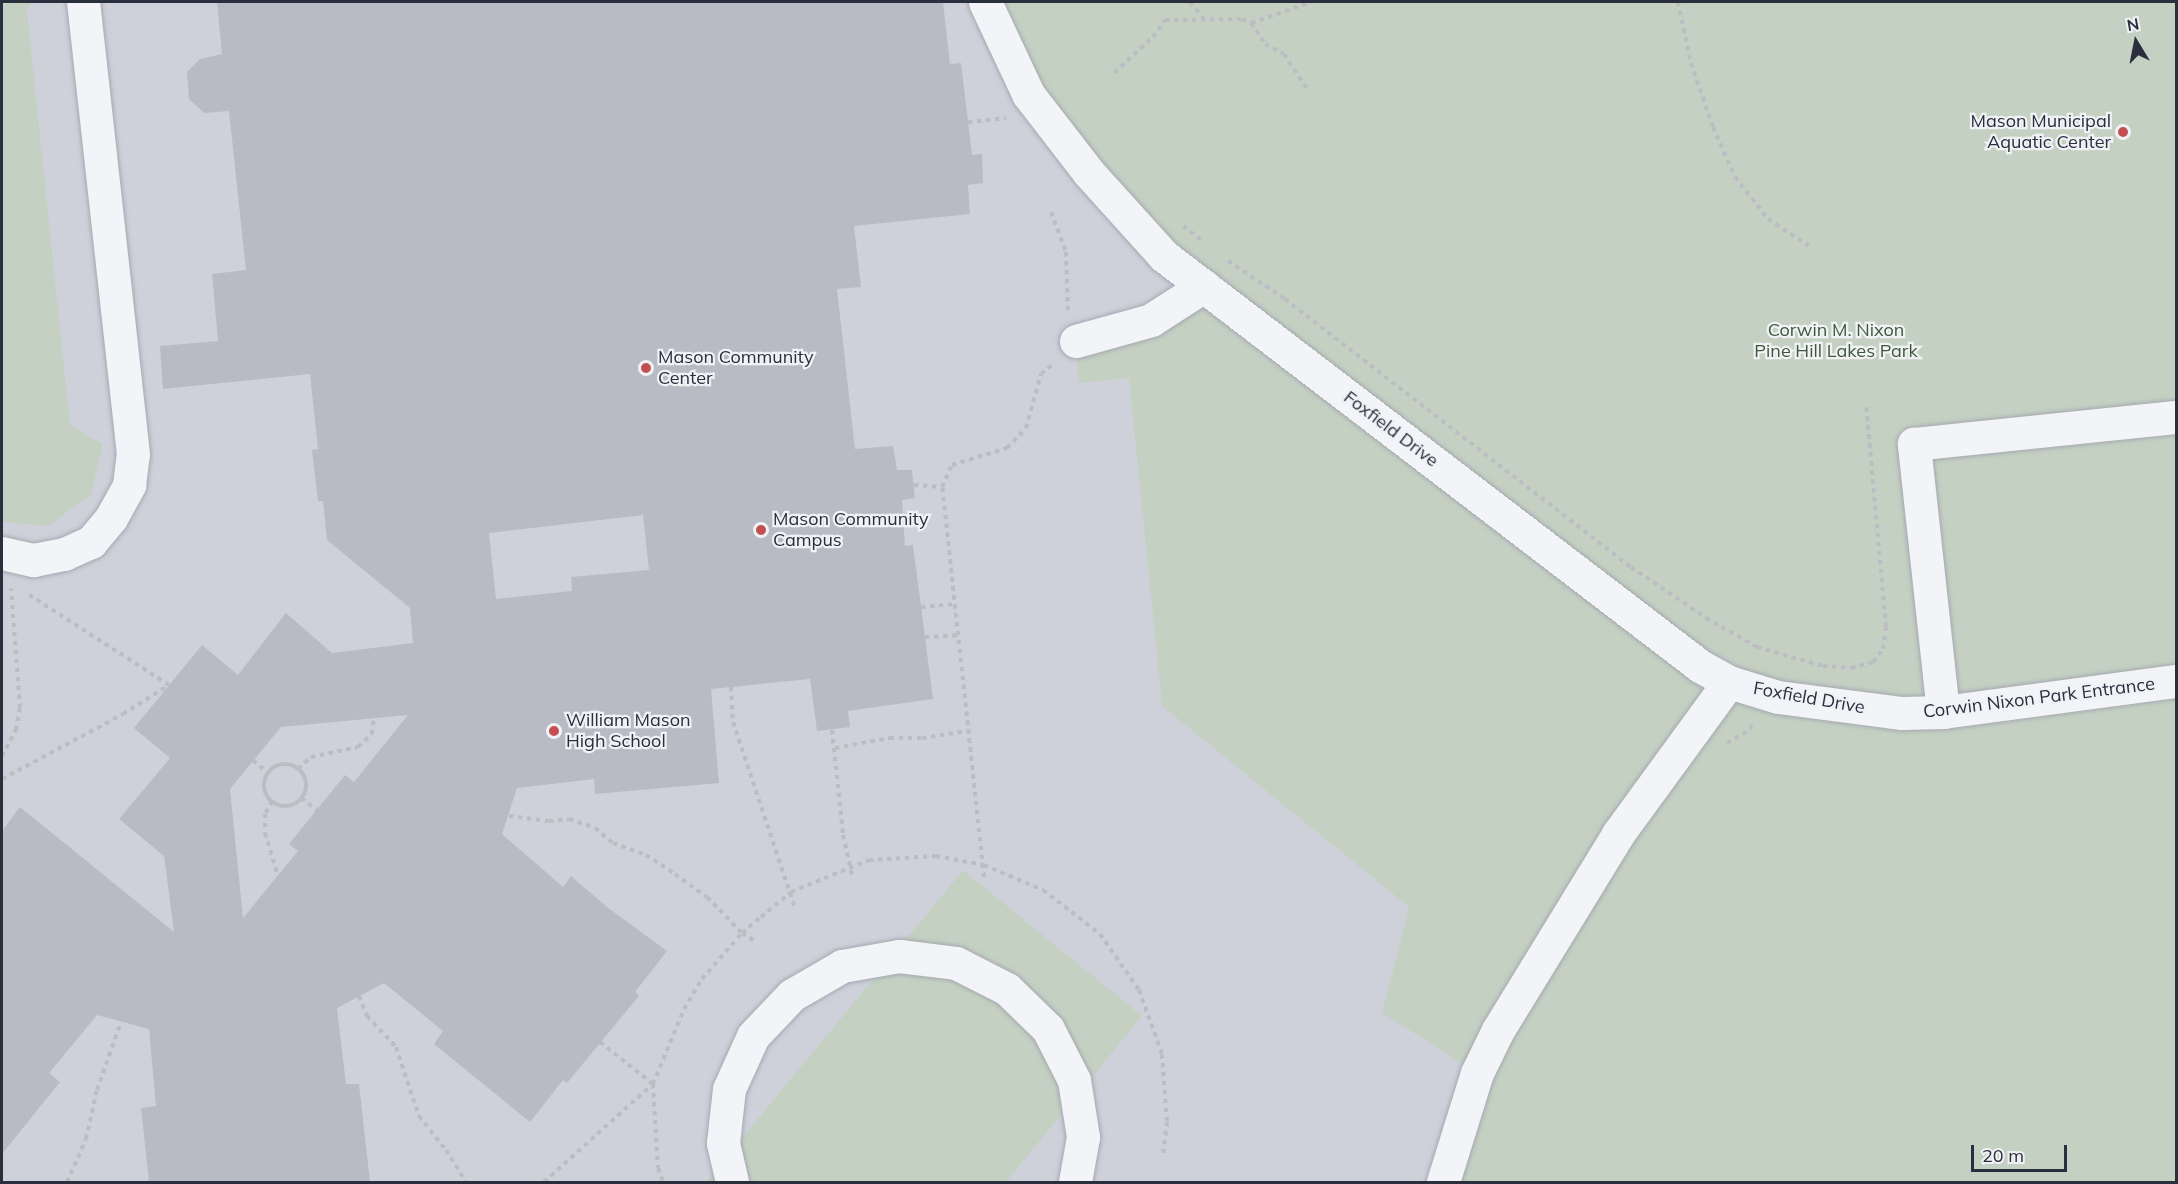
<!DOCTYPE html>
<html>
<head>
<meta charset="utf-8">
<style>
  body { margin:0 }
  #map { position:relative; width:2178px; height:1184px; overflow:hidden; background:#e0e2e8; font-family:Mulish,sans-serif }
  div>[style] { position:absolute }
  .built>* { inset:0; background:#cfd1da }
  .green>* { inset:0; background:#c4d1c2 }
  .building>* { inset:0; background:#b8bbc4 }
  .path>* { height:4px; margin-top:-2px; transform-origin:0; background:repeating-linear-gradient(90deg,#bbbdc3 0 4.5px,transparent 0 9px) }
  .path>.ring { margin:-2px; padding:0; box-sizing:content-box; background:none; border:4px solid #bbbdc3; border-radius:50% }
  .roads { filter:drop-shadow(0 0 2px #a6a9b2) drop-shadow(0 0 2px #a6a9b2) }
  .minor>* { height:33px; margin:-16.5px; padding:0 16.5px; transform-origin:16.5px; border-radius:16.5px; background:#f3f4f7 }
  .dots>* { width:16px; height:16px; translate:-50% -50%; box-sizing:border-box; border:3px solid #f0f2f6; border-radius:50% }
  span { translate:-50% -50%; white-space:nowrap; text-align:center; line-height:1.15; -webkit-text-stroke:4.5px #f0f2f6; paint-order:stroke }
  .poi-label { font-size:18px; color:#2a2f3e }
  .right { translate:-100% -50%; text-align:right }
  .left { translate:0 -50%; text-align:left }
  .park-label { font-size:18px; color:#3b5939 }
  .street-label { font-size:18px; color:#2a2f3e }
  .frame { position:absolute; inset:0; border:3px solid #2a2f3e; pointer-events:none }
  .north { position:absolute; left:2106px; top:12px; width:60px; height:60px; -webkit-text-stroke:4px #f0f2f6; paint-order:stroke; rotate:350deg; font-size:16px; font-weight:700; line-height:24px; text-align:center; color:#2a2f3e }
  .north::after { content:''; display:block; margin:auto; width:21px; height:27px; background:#2a2f3e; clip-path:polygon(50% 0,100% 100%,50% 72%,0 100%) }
  .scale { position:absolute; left:1971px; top:1145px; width:96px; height:27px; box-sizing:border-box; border:3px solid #2a2f3e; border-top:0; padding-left:8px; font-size:18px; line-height:21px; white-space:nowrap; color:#2a2f3e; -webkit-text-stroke:4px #f0f2f6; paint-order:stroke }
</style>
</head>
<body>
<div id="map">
  <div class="built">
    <div style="clip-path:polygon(2px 2px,985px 2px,1700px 666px,1443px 1182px,2px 1182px)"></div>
  </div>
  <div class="green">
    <div style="clip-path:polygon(2px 2px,32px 2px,27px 10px,70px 425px,103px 444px,91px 495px,48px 526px,2px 522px)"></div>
    <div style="clip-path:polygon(985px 2px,2176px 2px,2176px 1182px,1443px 1182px,1477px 1073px,1382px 1013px,1409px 907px,1162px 706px,1129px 378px,1079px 383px,1076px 341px,1204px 287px,1089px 173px)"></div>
    <div style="clip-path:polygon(963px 870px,1142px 1016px,1006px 1182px,706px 1182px)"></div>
  </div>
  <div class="building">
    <div style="clip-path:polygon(evenodd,217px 2px,943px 2px,950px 64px,961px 63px,972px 155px,982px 154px,983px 183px,968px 185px,970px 214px,854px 226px,861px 287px,837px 289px,855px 449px,893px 446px,897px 470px,912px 470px,915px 498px,902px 500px,905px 546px,913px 545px,933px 699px,848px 711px,850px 727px,817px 731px,810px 679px,711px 689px,719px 783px,595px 794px,594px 779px,517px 788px,502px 834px,563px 887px,571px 876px,607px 907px,667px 951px,635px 992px,639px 996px,567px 1083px,563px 1080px,530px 1122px,434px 1044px,443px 1031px,384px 983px,337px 1008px,346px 1084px,359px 1084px,370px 1182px,149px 1182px,141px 1108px,156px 1106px,149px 1029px,97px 1015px,49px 1073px,60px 1082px,2px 1154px,2px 831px,20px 807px,174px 932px,164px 856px,119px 819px,170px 758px,134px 728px,202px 645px,238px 675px,286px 613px,332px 653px,413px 643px,410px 608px,327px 540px,323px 501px,318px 501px,312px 450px,318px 449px,310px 374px,163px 389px,160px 346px,218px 341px,212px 274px,246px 270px,229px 111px,204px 113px,189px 99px,187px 72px,200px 59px,222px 54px,217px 2px,643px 515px,649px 570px,571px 577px,572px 591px,496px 599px,489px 533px,643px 515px,217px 2px,408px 715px,354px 782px,345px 775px,289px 844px,298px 851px,243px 918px,230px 789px,281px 727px,408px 715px)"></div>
  </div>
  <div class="path">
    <div style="left:1190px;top:2px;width:22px;rotate:51deg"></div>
    <div style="left:1678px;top:2px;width:62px;rotate:78deg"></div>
    <div style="left:1691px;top:63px;width:68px;rotate:71deg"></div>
    <div style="left:1713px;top:127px;width:55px;rotate:66.3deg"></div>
    <div style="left:1735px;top:177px;width:53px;rotate:51.8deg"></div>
    <div style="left:1768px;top:219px;width:49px;rotate:33.4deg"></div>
    <div style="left:1251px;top:23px;width:64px;rotate:-19.3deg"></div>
    <div style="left:1114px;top:73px;width:53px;rotate:-42.7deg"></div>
    <div style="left:1153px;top:37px;width:21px;rotate:-55deg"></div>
    <div style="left:1165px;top:20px;width:77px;rotate:-0.7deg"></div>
    <div style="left:1242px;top:19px;width:10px;rotate:24deg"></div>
    <div style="left:1251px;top:23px;width:25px;rotate:56deg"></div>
    <div style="left:1265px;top:44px;width:21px;rotate:28deg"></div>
    <div style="left:1284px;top:54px;width:43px;rotate:56.3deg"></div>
    <div style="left:968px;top:122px;width:38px;rotate:-6deg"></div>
    <div style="left:1051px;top:212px;width:43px;rotate:69.4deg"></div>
    <div style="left:1066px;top:252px;width:59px;rotate:88.1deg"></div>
    <div style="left:1183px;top:226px;width:25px;rotate:37deg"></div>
    <div style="left:1228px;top:261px;width:69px;rotate:33.7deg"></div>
    <div style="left:1285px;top:299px;width:438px;rotate:37.8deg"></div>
    <div style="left:1631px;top:567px;width:91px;rotate:34.2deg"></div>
    <div style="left:1706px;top:618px;width:59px;rotate:29.6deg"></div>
    <div style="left:1757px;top:647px;width:69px;rotate:16.1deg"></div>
    <div style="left:1823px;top:666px;width:28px;rotate:4deg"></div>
    <div style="left:1851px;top:668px;width:23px;rotate:-15deg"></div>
    <div style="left:1873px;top:662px;width:16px;rotate:-52deg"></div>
    <div style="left:1883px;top:649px;width:22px;rotate:-82deg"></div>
    <div style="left:1886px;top:627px;width:225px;rotate:-95.1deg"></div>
    <div style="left:914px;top:485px;width:28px;rotate:4deg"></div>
    <div style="left:921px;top:607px;width:33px;rotate:-5deg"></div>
    <div style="left:925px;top:637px;width:33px;rotate:-3deg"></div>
    <div style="left:731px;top:687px;width:35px;rotate:87deg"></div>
    <div style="left:733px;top:722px;width:196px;rotate:71.6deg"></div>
    <div style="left:832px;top:730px;width:106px;rotate:84deg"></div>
    <div style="left:843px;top:835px;width:45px;rotate:77.2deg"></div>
    <div style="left:1727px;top:743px;width:28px;rotate:-30deg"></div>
    <div style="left:1751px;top:729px;width:6px;rotate:-99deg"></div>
    <div style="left:835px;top:748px;width:56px;rotate:-10.3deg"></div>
    <div style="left:890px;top:738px;width:32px"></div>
    <div style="left:922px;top:738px;width:47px;rotate:-8.7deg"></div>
    <div style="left:2px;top:756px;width:30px;rotate:-62deg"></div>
    <div style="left:16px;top:730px;width:22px;rotate:-80deg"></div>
    <div style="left:20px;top:708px;width:120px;rotate:-94.3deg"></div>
    <div style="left:253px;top:760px;width:20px;rotate:41deg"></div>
    <div class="ring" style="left:264px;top:764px;width:38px;height:38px"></div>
    <div style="left:298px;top:769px;width:18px;rotate:-43deg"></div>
    <div style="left:311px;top:757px;width:48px;rotate:-12deg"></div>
    <div style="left:358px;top:747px;width:19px;rotate:-43deg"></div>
    <div style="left:372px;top:734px;width:16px;rotate:-83deg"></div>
    <div style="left:2px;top:779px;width:137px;rotate:-28.2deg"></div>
    <div style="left:123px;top:714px;width:54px;rotate:-32.2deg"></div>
    <div style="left:169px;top:685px;width:170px;rotate:-147.2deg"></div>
    <div style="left:301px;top:798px;width:20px;rotate:37deg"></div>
    <div style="left:272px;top:801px;width:15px;rotate:118deg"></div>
    <div style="left:265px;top:814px;width:19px;rotate:90deg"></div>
    <div style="left:265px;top:833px;width:45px;rotate:73.2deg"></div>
    <div style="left:509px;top:816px;width:40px;rotate:7.1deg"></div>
    <div style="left:549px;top:821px;width:20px;rotate:-6deg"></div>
    <div style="left:569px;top:819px;width:28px;rotate:19deg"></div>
    <div style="left:595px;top:828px;width:23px;rotate:40deg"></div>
    <div style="left:613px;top:843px;width:35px;rotate:20deg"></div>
    <div style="left:646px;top:855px;width:35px;rotate:33deg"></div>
    <div style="left:675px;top:874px;width:39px;rotate:36deg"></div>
    <div style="left:707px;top:897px;width:50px;rotate:45.8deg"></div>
    <div style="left:742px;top:933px;width:15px;rotate:32deg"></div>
    <div style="left:984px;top:877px;width:392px;rotate:-96.1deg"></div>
    <div style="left:942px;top:487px;width:24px;rotate:-66deg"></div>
    <div style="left:952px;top:465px;width:58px;rotate:-17.2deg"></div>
    <div style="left:1007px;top:448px;width:28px;rotate:-46deg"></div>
    <div style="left:1026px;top:428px;width:56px;rotate:-74.5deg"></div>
    <div style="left:1041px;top:374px;width:17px;rotate:-40deg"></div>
    <div style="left:359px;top:996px;width:22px;rotate:68deg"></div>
    <div style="left:367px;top:1016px;width:42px;rotate:46.9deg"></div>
    <div style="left:396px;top:1047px;width:73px;rotate:71.6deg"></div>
    <div style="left:419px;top:1116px;width:43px;rotate:51.5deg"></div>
    <div style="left:446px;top:1150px;width:38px;rotate:58deg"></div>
    <div style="left:600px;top:1042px;width:68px;rotate:38.4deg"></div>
    <div style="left:653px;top:1084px;width:84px;rotate:86.6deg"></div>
    <div style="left:658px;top:1168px;width:15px;rotate:70deg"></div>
    <div style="left:67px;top:1182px;width:47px;rotate:-66.2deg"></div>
    <div style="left:86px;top:1139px;width:50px;rotate:-77.3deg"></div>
    <div style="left:97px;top:1090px;width:72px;rotate:-70.6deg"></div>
    <div style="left:544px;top:1182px;width:147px;rotate:-42deg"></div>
    <div style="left:653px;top:1084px;width:81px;rotate:-67.5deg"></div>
    <div style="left:684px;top:1009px;width:35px;rotate:-59deg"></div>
    <div style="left:702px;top:979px;width:61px;rotate:-49deg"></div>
    <div style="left:742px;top:933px;width:25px;rotate:-40deg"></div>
    <div style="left:761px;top:917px;width:39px;rotate:-40deg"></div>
    <div style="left:791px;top:892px;width:84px;rotate:-22.3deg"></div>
    <div style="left:869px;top:860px;width:67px;rotate:-3.4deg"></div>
    <div style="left:936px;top:856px;width:49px;rotate:10.6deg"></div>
    <div style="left:984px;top:865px;width:64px;rotate:23deg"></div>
    <div style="left:1043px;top:890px;width:72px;rotate:37.7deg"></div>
    <div style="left:1100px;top:934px;width:68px;rotate:55.1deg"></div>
    <div style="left:1139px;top:990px;width:68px;rotate:70.2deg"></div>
    <div style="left:1162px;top:1054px;width:68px;rotate:85.8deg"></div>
    <div style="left:1167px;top:1122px;width:35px;rotate:97deg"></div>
  </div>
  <div class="roads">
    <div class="minor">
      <div style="left:985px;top:2px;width:102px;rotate:64.9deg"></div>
      <div style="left:1028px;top:94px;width:100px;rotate:52.3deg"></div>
      <div style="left:1089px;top:173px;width:112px;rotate:47.9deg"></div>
      <div style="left:1164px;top:256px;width:675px;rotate:37.41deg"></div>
      <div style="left:1700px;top:666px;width:33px;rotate:29deg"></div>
      <div style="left:1729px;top:682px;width:51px;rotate:17deg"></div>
      <div style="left:1778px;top:697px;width:125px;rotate:7.4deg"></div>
      <div style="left:1902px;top:713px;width:41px;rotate:-1.4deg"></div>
      <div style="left:1943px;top:712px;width:235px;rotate:-7.6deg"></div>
      <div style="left:1076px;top:341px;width:78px;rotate:-15.6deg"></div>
      <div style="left:1151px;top:320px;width:63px;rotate:-32.7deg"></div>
      <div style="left:2px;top:553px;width:32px;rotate:13deg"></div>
      <div style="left:33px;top:560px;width:32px;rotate:-11deg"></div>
      <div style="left:64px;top:554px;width:30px;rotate:-24deg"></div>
      <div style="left:91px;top:542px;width:31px;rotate:-50deg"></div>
      <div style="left:111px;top:518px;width:38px;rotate:-61deg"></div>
      <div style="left:129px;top:485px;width:31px;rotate:-83deg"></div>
      <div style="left:133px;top:454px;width:455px;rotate:-96.3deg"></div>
      <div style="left:1943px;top:712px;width:270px;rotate:-96.2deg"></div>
      <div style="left:1914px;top:444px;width:263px;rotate:-5.9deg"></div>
      <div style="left:732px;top:1182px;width:40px;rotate:-103deg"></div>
      <div style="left:723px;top:1143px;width:54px;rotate:-83.7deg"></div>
      <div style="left:729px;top:1089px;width:58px;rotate:-65.6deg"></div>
      <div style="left:753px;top:1036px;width:57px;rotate:-46.4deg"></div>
      <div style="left:792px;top:995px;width:58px;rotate:-30.1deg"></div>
      <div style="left:842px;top:966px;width:58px;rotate:-10deg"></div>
      <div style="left:899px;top:956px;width:57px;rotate:7deg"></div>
      <div style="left:956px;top:963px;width:57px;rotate:27deg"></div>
      <div style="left:1007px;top:989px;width:57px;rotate:44.3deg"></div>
      <div style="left:1048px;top:1029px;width:57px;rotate:63deg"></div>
      <div style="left:1074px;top:1080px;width:58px;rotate:81deg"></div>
      <div style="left:1083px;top:1137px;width:46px;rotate:100.1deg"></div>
      <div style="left:1443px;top:1182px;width:114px;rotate:-72.7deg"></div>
      <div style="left:1477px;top:1073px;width:48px;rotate:-64deg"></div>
      <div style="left:1498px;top:1030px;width:230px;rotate:-58.5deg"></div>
      <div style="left:1618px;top:834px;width:188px;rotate:-53.9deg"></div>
    </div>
  </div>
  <div class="dots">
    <div style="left:2123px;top:132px;background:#c34f53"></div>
    <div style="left:646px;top:368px;background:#c34f53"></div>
    <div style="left:761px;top:530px;background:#c34f53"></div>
    <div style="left:554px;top:731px;background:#c34f53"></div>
  </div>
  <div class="poi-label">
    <span class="right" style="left:2111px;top:132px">Mason Municipal<br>Aquatic Center</span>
    <span class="left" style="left:658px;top:368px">Mason Community<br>Center</span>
    <span class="left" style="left:773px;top:530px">Mason Community<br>Campus</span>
    <span class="left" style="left:566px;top:731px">William Mason<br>High School</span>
  </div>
  <div class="park-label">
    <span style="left:1836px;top:341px">Corwin M. Nixon<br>Pine Hill Lakes Park</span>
  </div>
  <div class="street-label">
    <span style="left:1391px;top:429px;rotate:37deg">Foxfield Drive</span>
    <span style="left:1809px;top:698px;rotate:10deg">Foxfield Drive</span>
    <span style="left:2039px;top:698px;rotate:-7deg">Corwin Nixon Park Entrance</span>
  </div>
  <div class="frame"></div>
  <div class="north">N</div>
  <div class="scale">20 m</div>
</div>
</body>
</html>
